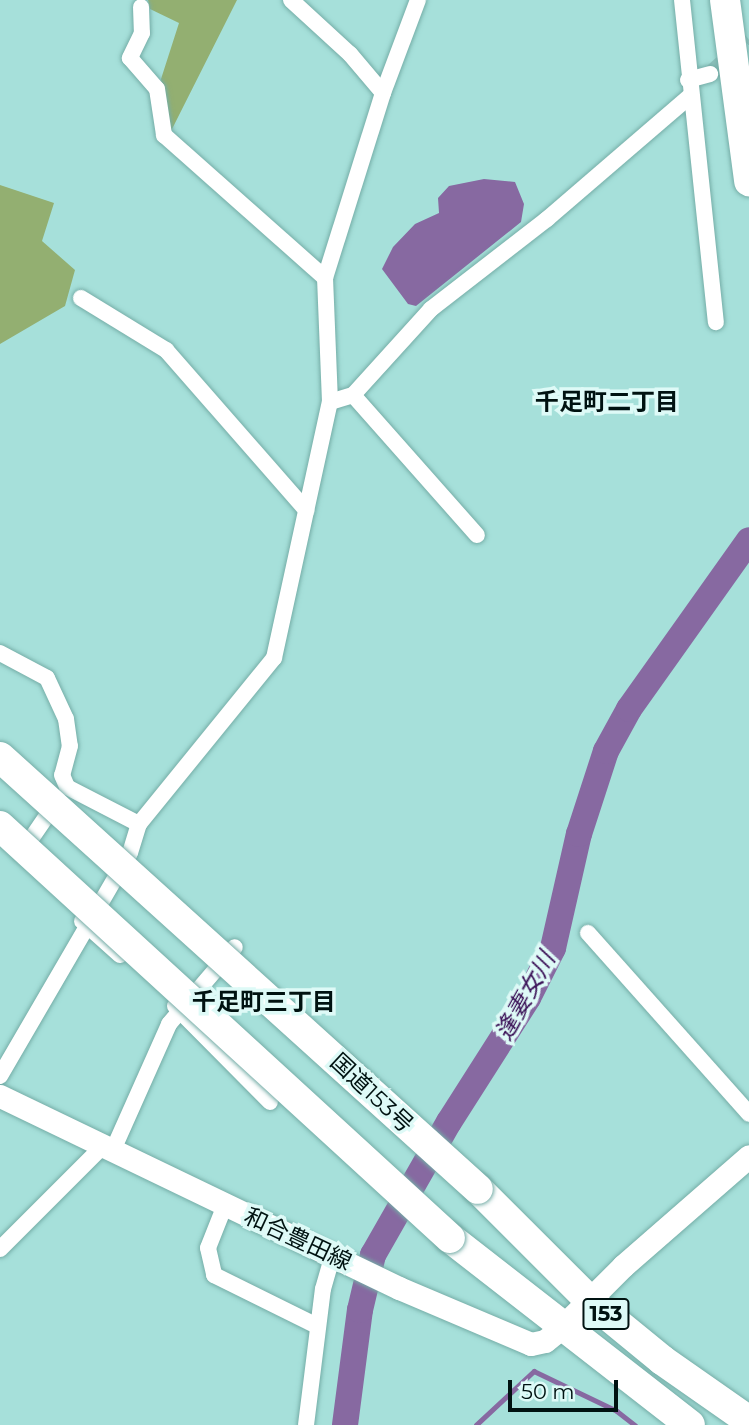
<!DOCTYPE html>
<html>
<head>
<meta charset="utf-8">
<style>
  body { margin:0 }
  #map { position:relative; width:749px; height:1425px; overflow:hidden; background:#a6e0da; font-family:Montserrat,"Noto Sans JP",sans-serif }
  div>[style] { position:absolute }
  .forest>* { inset:0; background:#93af71 }
  .water>* { inset:0; background:#8769a1 }
  .stream>* { height:4.5px; margin:-2.25px; padding:0 2.25px; transform-origin:2.25px; border-radius:2.25px; background:#8769a1 }
  .river>* { height:26px; margin:-13px; padding:0 13px; transform-origin:13px; border-radius:13px; background:#8769a1 }
  .street-tunnel>* { height:16px; margin-top:-8px; transform-origin:0; background:repeating-linear-gradient(90deg,#8dc1bc 0 16px,transparent 0 24px) }
  .roads { filter:drop-shadow(0 0 2px #75ada7) drop-shadow(0 0 2px #75ada7) }
  .street>* { height:16px; margin:-8px; padding:0 8px; transform-origin:8px; border-radius:8px; background:#fff }
  .secondary>* { height:23px; margin:-11.5px; padding:0 11.5px; transform-origin:11.5px; border-radius:11.5px; background:#fff }
  .highway>* { height:30px; margin:-15px; padding:0 15px; transform-origin:15px; border-radius:15px; background:#fff }
  .bridges { filter:drop-shadow(0 0 2px #75ada7) drop-shadow(0 0 2px #75ada7) }
  .highway-bridge>* { height:30px; margin:-15px; padding:0 15px; transform-origin:15px; border-radius:15px; background:#fff }
  span { translate:-50% -50%; white-space:nowrap; text-align:center; line-height:1.15; -webkit-text-stroke:7px #defaf7; paint-order:stroke }
  .shield-label span { padding:2px 5px; background:#defaf7; border:2px solid; border-radius:5px; -webkit-text-stroke-width:0 }
  .shield-label { font-size:21px; color:#001211; font-weight:700 }
  .street-label { font-size:23px; color:#001211 }
  .neighbourhood-label { font-size:24px; color:#001211; font-weight:700 }
  .water-label { font-size:24px; color:#3a1056; font-style:italic }
  .scale { position:absolute; left:508px; top:1380px; width:110px; height:32px; box-sizing:border-box; border:4px solid #001211; border-top:0; padding-left:9px; font-size:21px; line-height:24px; white-space:nowrap; color:#001211; -webkit-text-stroke:5px #defaf7; paint-order:stroke }
</style>
</head>
<body>
<div id="map">
  <div class="forest">
    <div style="clip-path:polygon(148px 0,237px 0,169px 135px,161px 79px,179px 23px,150px 9px)"></div>
    <div style="clip-path:polygon(0 185px,54px 203px,42px 241px,75px 270px,65px 306px,0 344px)"></div>
  </div>
  <div class="water">
    <div style="clip-path:polygon(484px 179px,515px 182px,524px 204px,521px 222px,416px 306px,408px 304px,382px 269px,393px 247px,415px 224px,439px 213px,438px 198px,449px 186px)"></div>
  </div>
  <div class="stream">
    <div style="left:476px;top:1425px;width:79px;rotate:-43deg"></div>
    <div style="left:534px;top:1371px;width:92px;rotate:25.7deg"></div>
    <div style="left:617px;top:1411px;width:23px;rotate:38deg"></div>
  </div>
  <div class="river">
    <div style="left:345px;top:1425px;width:116px;rotate:-82.6deg"></div>
    <div style="left:360px;top:1310px;width:57px;rotate:-76.7deg"></div>
    <div style="left:373px;top:1255px;width:153px;rotate:-60.3deg"></div>
    <div style="left:449px;top:1122px;width:147px;rotate:-57.5deg"></div>
    <div style="left:528px;top:998px;width:56px;rotate:-63.4deg"></div>
    <div style="left:553px;top:948px;width:117px;rotate:-77.2deg"></div>
    <div style="left:579px;top:834px;width:87px;rotate:-72deg"></div>
    <div style="left:606px;top:751px;width:48px;rotate:-61.3deg"></div>
    <div style="left:629px;top:709px;width:207px;rotate:-54.6deg"></div>
  </div>
  <div class="street-tunnel">
    <div style="left:710px;top:74px;width:52px;rotate:-41.9deg"></div>
  </div>
  <div class="roads">
    <div class="street">
      <div style="left:291px;top:0;width:80px;rotate:42.5deg"></div>
      <div style="left:350px;top:54px;width:51px;rotate:49.8deg"></div>
      <div style="left:682px;top:0;width:324px;rotate:84deg"></div>
      <div style="left:141px;top:7px;width:26px;rotate:88deg"></div>
      <div style="left:142px;top:33px;width:28px;rotate:116deg"></div>
      <div style="left:130px;top:58px;width:41px;rotate:48.9deg"></div>
      <div style="left:157px;top:89px;width:47px;rotate:81.3deg"></div>
      <div style="left:164px;top:135px;width:215px;rotate:41.6deg"></div>
      <div style="left:688px;top:80px;width:23px;rotate:-15deg"></div>
      <div style="left:81px;top:298px;width:100px;rotate:31.5deg"></div>
      <div style="left:166px;top:350px;width:213px;rotate:48.8deg"></div>
      <div style="left:353px;top:395px;width:187px;rotate:48.5deg"></div>
      <div style="left:330px;top:402px;width:24px;rotate:-17deg"></div>
      <div style="left:353px;top:395px;width:116px;rotate:-47.8deg"></div>
      <div style="left:431px;top:309px;width:147px;rotate:-37.8deg"></div>
      <div style="left:547px;top:219px;width:187px;rotate:-40.7deg"></div>
      <div style="left:0;top:653px;width:53px;rotate:28deg"></div>
      <div style="left:47px;top:678px;width:45px;rotate:65.1deg"></div>
      <div style="left:66px;top:719px;width:27px;rotate:82deg"></div>
      <div style="left:70px;top:746px;width:30px;rotate:105deg"></div>
      <div style="left:62px;top:775px;width:13px;rotate:67deg"></div>
      <div style="left:67px;top:787px;width:81px;rotate:27.2deg"></div>
      <div style="left:22px;top:852px;width:62px;rotate:-55.5deg"></div>
      <div style="left:82px;top:921px;width:51px;rotate:41.8deg"></div>
      <div style="left:588px;top:933px;width:242px;rotate:48.3deg"></div>
      <div style="left:175px;top:1006px;width:135px;rotate:45.3deg"></div>
      <div style="left:0;top:1076px;width:258px;rotate:-59.8deg"></div>
      <div style="left:130px;top:853px;width:30px;rotate:-73deg"></div>
      <div style="left:139px;top:824px;width:214px;rotate:-50.9deg"></div>
      <div style="left:274px;top:658px;width:262px;rotate:-77.7deg"></div>
      <div style="left:330px;top:402px;width:124px;rotate:-92.3deg"></div>
      <div style="left:325px;top:278px;width:194px;rotate:-72.6deg"></div>
      <div style="left:383px;top:93px;width:99px;rotate:-69.4deg"></div>
      <div style="left:113px;top:1150px;width:138px;rotate:-66deg"></div>
      <div style="left:169px;top:1024px;width:101px;rotate:-49.4deg"></div>
      <div style="left:225px;top:1205px;width:46px;rotate:111.6deg"></div>
      <div style="left:208px;top:1248px;width:28px;rotate:77deg"></div>
      <div style="left:214px;top:1275px;width:115px;rotate:26.3deg"></div>
      <div style="left:0;top:1249px;width:146px;rotate:-45deg"></div>
      <div style="left:306px;top:1425px;width:137px;rotate:-82.9deg"></div>
      <div style="left:323px;top:1289px;width:35px;rotate:-74deg"></div>
    </div>
    <div class="secondary">
      <div style="left:0;top:1096px;width:443px;rotate:25.7deg"></div>
      <div style="left:399px;top:1288px;width:143px;rotate:23deg"></div>
      <div style="left:531px;top:1344px;width:14px;rotate:-12deg"></div>
      <div style="left:545px;top:1341px;width:21px;rotate:-39deg"></div>
      <div style="left:561px;top:1328px;width:88px;rotate:-45deg"></div>
      <div style="left:623px;top:1266px;width:167px;rotate:-41.1deg"></div>
    </div>
    <div class="highway">
      <div style="left:725px;top:0;width:183px;rotate:82.4deg"></div>
      <div style="left:478px;top:1189px;width:158px;rotate:45deg"></div>
      <div style="left:590px;top:1301px;width:93px;rotate:39.3deg"></div>
      <div style="left:662px;top:1360px;width:106px;rotate:35deg"></div>
      <div style="left:450px;top:1238px;width:304px;rotate:37.9deg"></div>
    </div>
  </div>
  <div class="bridges">
    <div class="highway-bridge">
      <div style="left:0;top:757px;width:644px;rotate:42.11deg"></div>
      <div style="left:0;top:826px;width:610px;rotate:42.48deg"></div>
    </div>
  </div>
  <div class="shield-label">
    <span style="left:606px;top:1314px">153</span>
  </div>
  <div class="street-label">
    <span style="left:372px;top:1093px;rotate:43deg">国道153号</span>
    <span style="left:298px;top:1239px;rotate:25deg">和合豊田線</span>
  </div>
  <div class="neighbourhood-label">
    <span style="left:607px;top:402px">千足町二丁目</span>
    <span style="left:264px;top:1002px">千足町三丁目</span>
  </div>
  <div class="water-label">
    <span style="left:525px;top:996px;rotate:-61deg">逢妻女川</span>
  </div>
  <div class="scale">50 m</div>
</div>
</body>
</html>
